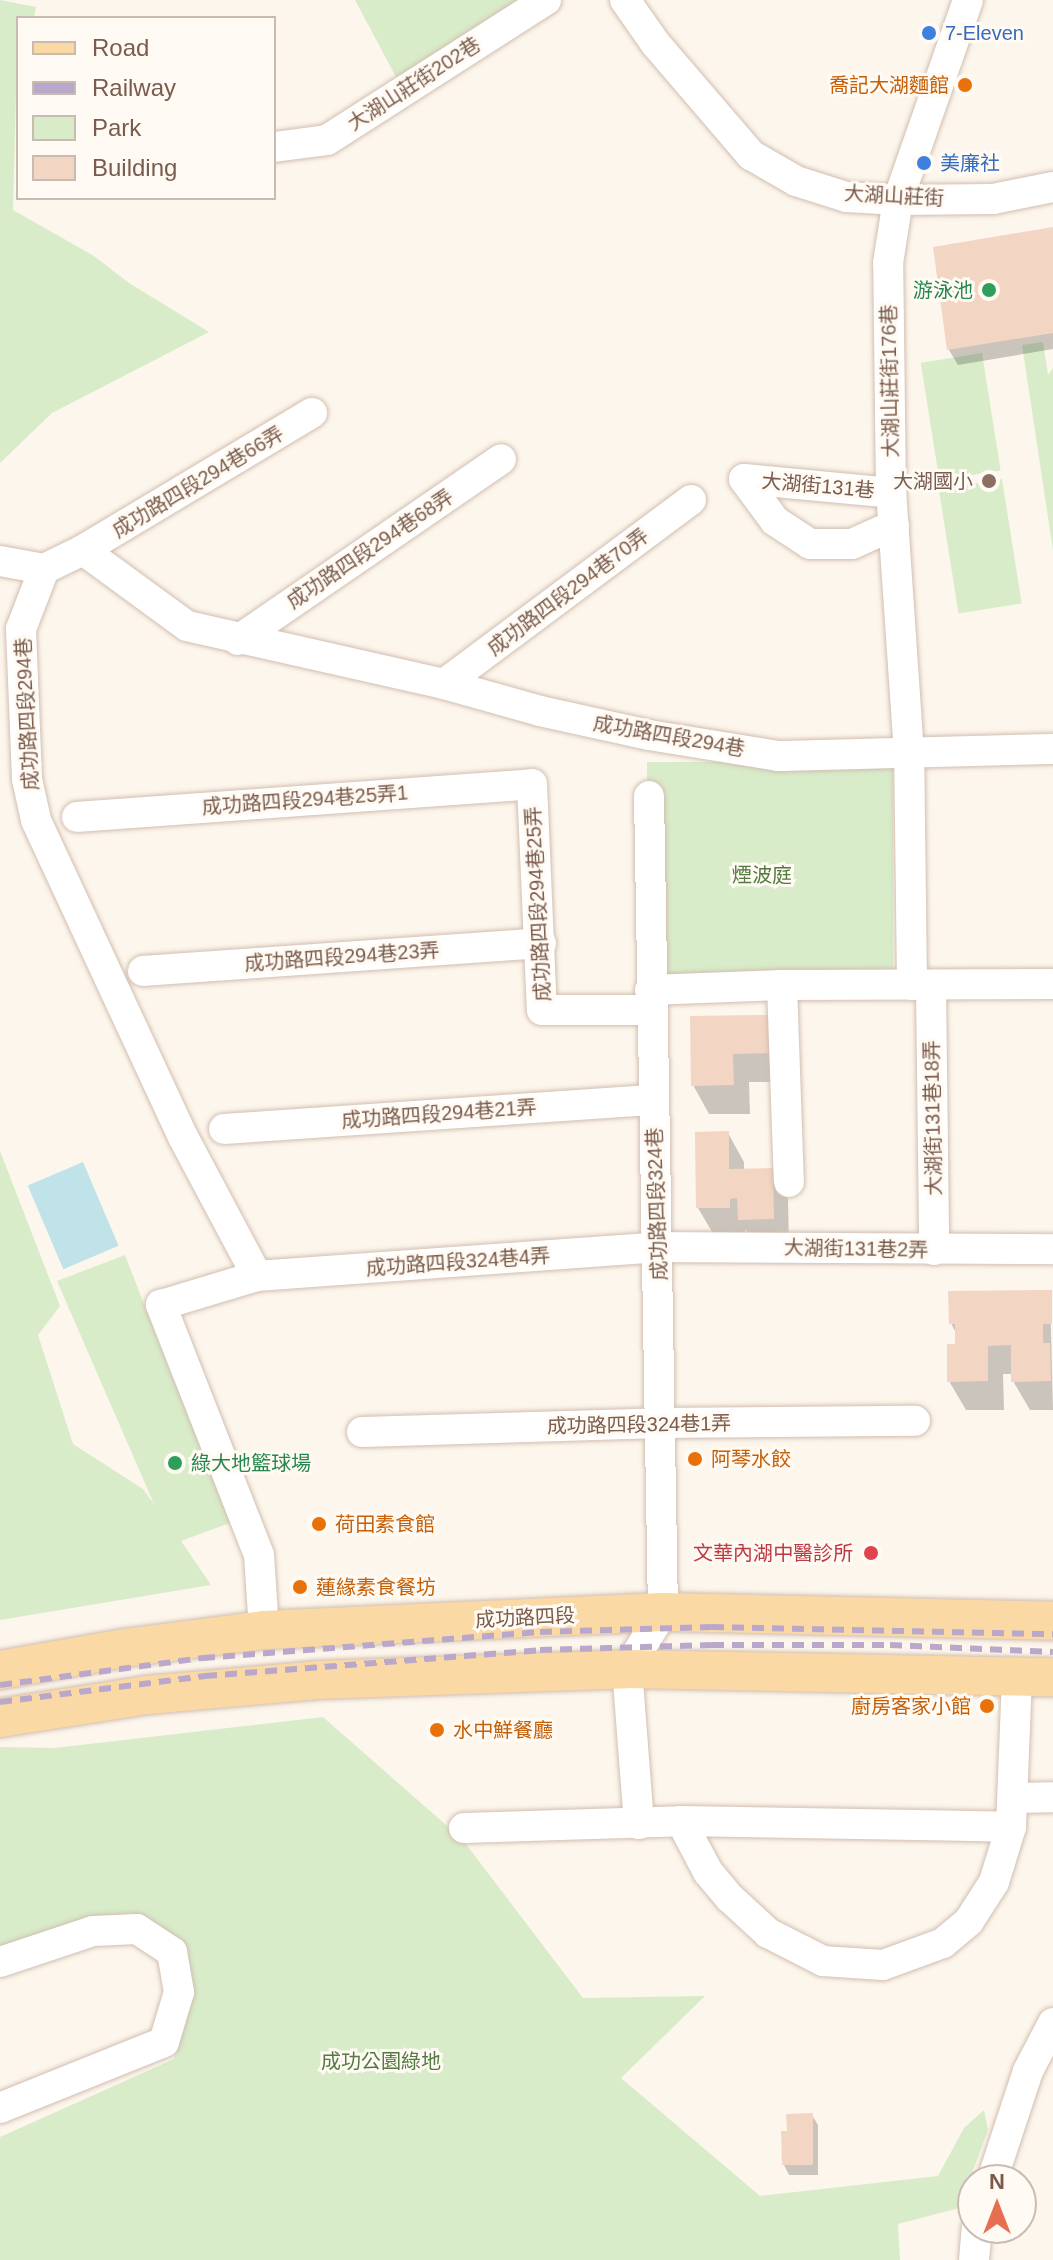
<!DOCTYPE html>
<html>
<head>
<meta charset="utf-8">
<style>
  body { margin:0 }
  #map { position:relative; width:1053px; height:2260px; overflow:hidden; background:#fdf6ec; font-family:Arial,"Noto Sans TC",sans-serif }
  div>[style] { position:absolute }
  .green>* { inset:0; background:#d8ecc9; transform-origin:0 0 }
  .water>* { inset:0; background:#bfe3e8; transform-origin:0 0 }
  .shadow>* { inset:0; background:#0003 }
  .building>* { inset:0; background:#f3d5c3 }
  .roads { filter:drop-shadow(0 0 2px #d1beb0) drop-shadow(0 0 2px #d1beb0) }
  .minor>* { height:30px; margin:-15px; padding:0 15px; transform-origin:15px; border-radius:15px; background:#fff }
  .major>* { height:38px; margin:-19px; padding:0 19px; transform-origin:19px; border-radius:19px; background:#fbd9a5 }
  .rail>* { height:6px; margin-top:-3px; transform-origin:0; background:repeating-linear-gradient(90deg,#b9a8c9 0 12px,transparent 0 20px) }
  .dots>* { width:22px; height:22px; translate:-50% -50%; box-sizing:border-box; border:4px solid #fffaf3; border-radius:50% }
  span { translate:-50% -50%; white-space:nowrap; text-align:center; line-height:1.15; -webkit-text-stroke:6px #fffaf3; paint-order:stroke }
  .shop-label { font-size:20px; color:#366cbe }
  .left { translate:0 -50%; text-align:left }
  .street-label { font-size:20px; color:#7a5c4d }
  .food-label { font-size:20px; color:#c56008 }
  .right { translate:-100% -50%; text-align:right }
  .leisure-label { font-size:20px; color:#27864d }
  .education-label { font-size:20px; color:#785e54 }
  .park-label { font-size:20px; color:#537a41 }
  .health-label { font-size:20px; color:#be3a42 }
  .legend { position:absolute; left:16px; top:16px; width:260px; height:184px; box-sizing:border-box; background:#fffaf3; border:2px solid #cabbb1; margin:0; padding:10px 14px; list-style:none; font-size:24px; color:#7a5c4d }
  .legend li { display:flex; align-items:center; gap:16px; height:40px }
  .legend b { width:40px; border:2px solid #cabbb1 }
  .north { position:absolute; left:957px; top:2164px; width:80px; height:80px; box-sizing:border-box; background:#fffaf3; border:2px solid #cabbb1; border-radius:50%; rotate:0deg; font-size:22px; font-weight:700; line-height:32px; text-align:center; color:#7a5c4d }
  .north::after { content:''; display:block; margin:auto; width:28px; height:36px; background:#e76f51; clip-path:polygon(50% 0,100% 100%,50% 72%,0 100%) }
</style>
</head>
<body>
<div id="map">
  <div class="green">
    <div style="clip-path:polygon(0 0,36px 7px,34px 18px,18px 18px,13px 210px,94px 256px,129px 283px,209px 332px,52px 413px,0 463px)"></div>
    <div style="clip-path:polygon(355px 0,546px 0,396px 77px)"></div>
    <div style="clip-path:polygon(1043px 342px,1048px 375px,1053px 368px,1053px 550px,1022px 345px)"></div>
    <div style="left:982px;top:353px;width:119px;height:62px;rotate:81deg"></div>
    <div style="left:1002px;top:479px;width:126px;height:64px;rotate:81deg"></div>
    <div style="left:647px;top:762px;width:246px;height:228px"></div>
    <div style="clip-path:polygon(0 1151px,60px 1306px,38px 1335px,73px 1444px,143px 1489px,154px 1504px,57px 1281px,125px 1255px,173px 1379px,238px 1520px,181px 1541px,211px 1585px,0 1620px)"></div>
    <div style="clip-path:polygon(323px 1717px,462px 1839px,583px 1998px,705px 1996px,621px 2078px,760px 2196px,938px 2176px,964px 2128px,984px 2110px,988px 2130px,959px 2208px,898px 2224px,900px 2260px,0 2260px,0 2137px,174px 2059px,194px 1991px,183px 1944px,131px 1913px,0 1949px,0 1747px,54px 1748px)"></div>
  </div>
  <div class="water">
    <div style="left:83px;top:1162px;width:91px;height:60px;rotate:67deg"></div>
  </div>
  <div class="shadow">
    <div style="clip-path:polygon(1053px 230px,1053px 349px,958px 365px,949px 350px,936px 248px)"></div>
    <div style="clip-path:polygon(769px 1017px,786px 1082px,749px 1082px,750px 1114px,709px 1114px,693px 1085px)"></div>
    <div style="clip-path:polygon(728px 1133px,744px 1162px,744px 1170px,772px 1170px,788px 1199px,789px 1248px,757px 1248px,745px 1229px,745px 1236px,715px 1237px,698px 1208px)"></div>
    <div style="clip-path:polygon(1050px 1292px,1053px 1410px,1030px 1410px,1013px 1381px,1013px 1374px,1003px 1374px,1004px 1410px,966px 1410px,949px 1381px,958px 1346px,957px 1335px,951px 1323px)"></div>
    <div style="clip-path:polygon(812px 2115px,818px 2125px,818px 2175px,789px 2175px,784px 2165px,789px 2133px)"></div>
  </div>
  <div class="building">
    <div style="clip-path:polygon(1053px 227px,1053px 333px,947px 350px,933px 247px)"></div>
    <div style="clip-path:polygon(770px 1015px,771px 1053px,733px 1054px,734px 1085px,691px 1086px,690px 1016px)"></div>
    <div style="clip-path:polygon(729px 1131px,729px 1169px,773px 1168px,774px 1219px,738px 1220px,737px 1198px,730px 1199px,730px 1208px,696px 1208px,695px 1132px)"></div>
    <div style="clip-path:polygon(1052px 1290px,1052px 1324px,1043px 1324px,1043px 1343px,1050px 1343px,1051px 1381px,1011px 1382px,1011px 1345px,988px 1346px,988px 1381px,947px 1382px,947px 1344px,955px 1344px,955px 1324px,949px 1324px,948px 1291px)"></div>
    <div style="clip-path:polygon(813px 2113px,813px 2165px,782px 2165px,781px 2131px,787px 2131px,786px 2114px)"></div>
  </div>
  <div class="roads">
    <div class="minor">
      <div style="left:625px;top:0;width:52px;rotate:55.1deg"></div>
      <div style="left:655px;top:43px;width:148px;rotate:49.4deg"></div>
      <div style="left:751px;top:155px;width:52px;rotate:30deg"></div>
      <div style="left:796px;top:181px;width:52px;rotate:17.7deg"></div>
      <div style="left:846px;top:197px;width:52px;rotate:3.3deg"></div>
      <div style="left:898px;top:200px;width:95px;rotate:-0.6deg"></div>
      <div style="left:993px;top:199px;width:61px;rotate:-11.3deg"></div>
      <div style="left:274px;top:147px;width:53px;rotate:-7.5deg"></div>
      <div style="left:327px;top:140px;width:260px;rotate:-32.6deg"></div>
      <div style="left:744px;top:479px;width:52px;rotate:53.6deg"></div>
      <div style="left:775px;top:521px;width:42px;rotate:33.3deg"></div>
      <div style="left:810px;top:544px;width:42px"></div>
      <div style="left:852px;top:544px;width:46px;rotate:-24.3deg"></div>
      <div style="left:744px;top:479px;width:148px;rotate:5.4deg"></div>
      <div style="left:83px;top:550px;width:129px;rotate:36.2deg"></div>
      <div style="left:187px;top:626px;width:263px;rotate:12.7deg"></div>
      <div style="left:444px;top:684px;width:100px;rotate:15.7deg"></div>
      <div style="left:540px;top:711px;width:112px;rotate:12.4deg"></div>
      <div style="left:649px;top:735px;width:131px;rotate:9.2deg"></div>
      <div style="left:778px;top:756px;width:275px;rotate:-1.5deg"></div>
      <div style="left:0;top:561px;width:45px;rotate:10.3deg"></div>
      <div style="left:238px;top:640px;width:319px;rotate:-34.5deg"></div>
      <div style="left:444px;top:684px;width:308px;rotate:-36.7deg"></div>
      <div style="left:77px;top:817px;width:456px;rotate:-4.1deg"></div>
      <div style="left:532px;top:784px;width:226px;rotate:87.5deg"></div>
      <div style="left:542px;top:1010px;width:110px"></div>
      <div style="left:143px;top:971px;width:399px;rotate:-4deg"></div>
      <div style="left:782px;top:985px;width:197px;rotate:88deg"></div>
      <div style="left:912px;top:985px;width:231px;rotate:-90.7deg"></div>
      <div style="left:909px;top:754px;width:262px;rotate:-93.9deg"></div>
      <div style="left:891px;top:493px;width:230px;rotate:-90.7deg"></div>
      <div style="left:888px;top:263px;width:64px;rotate:-81deg"></div>
      <div style="left:898px;top:200px;width:212px;rotate:-70.7deg"></div>
      <div style="left:931px;top:986px;width:264px;rotate:89.3deg"></div>
      <div style="left:650px;top:990px;width:132px;rotate:-2.2deg"></div>
      <div style="left:782px;top:985px;width:271px;rotate:-0.2deg"></div>
      <div style="left:224px;top:1129px;width:431px;rotate:-3.9deg"></div>
      <div style="left:257px;top:1276px;width:157px;rotate:-118deg"></div>
      <div style="left:183px;top:1137px;width:349px;rotate:-114.9deg"></div>
      <div style="left:36px;top:820px;width:42px;rotate:-102.4deg"></div>
      <div style="left:27px;top:779px;width:150px;rotate:-92.3deg"></div>
      <div style="left:21px;top:629px;width:64px;rotate:-69deg"></div>
      <div style="left:44px;top:569px;width:43px;rotate:-26deg"></div>
      <div style="left:83px;top:550px;width:267px;rotate:-30.9deg"></div>
      <div style="left:362px;top:1432px;width:299px;rotate:-1.7deg"></div>
      <div style="left:661px;top:1423px;width:254px;rotate:-0.5deg"></div>
      <div style="left:264px;top:1630px;width:75px;rotate:-93.8deg"></div>
      <div style="left:259px;top:1555px;width:269px;rotate:-111.4deg"></div>
      <div style="left:161px;top:1305px;width:100px;rotate:-16.8deg"></div>
      <div style="left:257px;top:1276px;width:403px;rotate:-4.1deg"></div>
      <div style="left:659px;top:1247px;width:394px;rotate:0.3deg"></div>
      <div style="left:1014px;top:1798px;width:39px;rotate:-1deg"></div>
      <div style="left:681px;top:1821px;width:58px;rotate:62.1deg"></div>
      <div style="left:708px;top:1872px;width:34px;rotate:50deg"></div>
      <div style="left:730px;top:1898px;width:52px;rotate:42.6deg"></div>
      <div style="left:768px;top:1933px;width:62px;rotate:27deg"></div>
      <div style="left:823px;top:1961px;width:60px;rotate:3.8deg"></div>
      <div style="left:883px;top:1965px;width:64px;rotate:-20.1deg"></div>
      <div style="left:943px;top:1943px;width:34px;rotate:-40deg"></div>
      <div style="left:969px;top:1921px;width:46px;rotate:-57.3deg"></div>
      <div style="left:994px;top:1882px;width:58px;rotate:-72.8deg"></div>
      <div style="left:1011px;top:1827px;width:152px;rotate:-87.7deg"></div>
      <div style="left:639px;top:1824px;width:155px;rotate:-94.4deg"></div>
      <div style="left:627px;top:1669px;width:67px;rotate:-57.7deg"></div>
      <div style="left:663px;top:1612px;width:816px;rotate:-90.98deg"></div>
      <div style="left:464px;top:1828px;width:217px;rotate:-1.8deg"></div>
      <div style="left:681px;top:1821px;width:330px;rotate:1deg"></div>
      <div style="left:0;top:1962px;width:98px;rotate:-18.4deg"></div>
      <div style="left:93px;top:1931px;width:44px;rotate:-2.6deg"></div>
      <div style="left:137px;top:1929px;width:42px;rotate:33.3deg"></div>
      <div style="left:172px;top:1952px;width:41px;rotate:80.1deg"></div>
      <div style="left:179px;top:1992px;width:52px;rotate:106.7deg"></div>
      <div style="left:164px;top:2042px;width:177px;rotate:158.1deg"></div>
      <div style="left:992px;top:2180px;width:115px;rotate:-71.7deg"></div>
      <div style="left:1028px;top:2071px;width:54px;rotate:-62.5deg"></div>
      <div style="left:974px;top:2260px;width:32px;rotate:-85deg"></div>
    </div>
    <div class="major">
      <div style="left:0;top:1670px;width:127px;rotate:-10deg"></div>
      <div style="left:125px;top:1648px;width:140px;rotate:-7.4deg"></div>
      <div style="left:264px;top:1630px;width:399px;rotate:-2.6deg"></div>
      <div style="left:663px;top:1612px;width:390px;rotate:1.3deg"></div>
      <div style="left:0;top:1718px;width:149px;rotate:-8.9deg"></div>
      <div style="left:147px;top:1695px;width:171px;rotate:-5deg"></div>
      <div style="left:317px;top:1680px;width:310px;rotate:-2deg"></div>
      <div style="left:627px;top:1669px;width:426px;rotate:1.1deg"></div>
    </div>
  </div>
  <div class="rail">
    <div style="left:0;top:1685px;width:205px;rotate:-7.6deg"></div>
    <div style="left:203px;top:1658px;width:338px;rotate:-4.4deg"></div>
    <div style="left:540px;top:1632px;width:172px;rotate:-1.7deg"></div>
    <div style="left:712px;top:1627px;width:341px;rotate:1.2deg"></div>
    <div style="left:0;top:1702px;width:207px;rotate:-7.2deg"></div>
    <div style="left:205px;top:1676px;width:336px;rotate:-4.4deg"></div>
    <div style="left:540px;top:1650px;width:172px;rotate:-1.7deg"></div>
    <div style="left:712px;top:1645px;width:178px"></div>
    <div style="left:890px;top:1645px;width:163px;rotate:2.5deg"></div>
  </div>
  <div class="dots">
    <div style="left:929px;top:33px;background:#3f7fe0"></div>
    <div style="left:965px;top:85px;background:#e8710a"></div>
    <div style="left:924px;top:163px;background:#3f7fe0"></div>
    <div style="left:989px;top:290px;background:#2e9e5b"></div>
    <div style="left:989px;top:481px;background:#8d6e63"></div>
    <div style="left:695px;top:1459px;background:#e8710a"></div>
    <div style="left:175px;top:1463px;background:#2e9e5b"></div>
    <div style="left:319px;top:1524px;background:#e8710a"></div>
    <div style="left:871px;top:1553px;background:#e0444e"></div>
    <div style="left:300px;top:1587px;background:#e8710a"></div>
    <div style="left:987px;top:1706px;background:#e8710a"></div>
    <div style="left:437px;top:1730px;background:#e8710a"></div>
  </div>
  <div class="shop-label">
    <span class="left" style="left:945px;top:33px">7-Eleven</span>
    <span class="left" style="left:940px;top:163px">美廉社</span>
  </div>
  <div class="street-label">
    <span style="left:414px;top:84px;rotate:-33deg">大湖山莊街202巷</span>
    <span style="left:894px;top:196px;rotate:3deg">大湖山莊街</span>
    <span style="left:890px;top:381px;rotate:-91deg">大湖山莊街176巷</span>
    <span style="left:198px;top:482px;rotate:-31deg">成功路四段294巷66弄</span>
    <span style="left:818px;top:486px;rotate:5deg">大湖街131巷</span>
    <span style="left:370px;top:549px;rotate:-34deg">成功路四段294巷68弄</span>
    <span style="left:568px;top:592px;rotate:-37deg">成功路四段294巷70弄</span>
    <span style="left:27px;top:714px;rotate:-93deg">成功路四段294巷</span>
    <span style="left:669px;top:736px;rotate:10deg">成功路四段294巷</span>
    <span style="left:305px;top:800px;rotate:-4deg">成功路四段294巷25弄1</span>
    <span style="left:538px;top:904px;rotate:-93deg">成功路四段294巷25弄</span>
    <span style="left:342px;top:957px;rotate:-4deg">成功路四段294巷23弄</span>
    <span style="left:439px;top:1114px;rotate:-4deg">成功路四段294巷21弄</span>
    <span style="left:933px;top:1118px;rotate:-91deg">大湖街131巷18弄</span>
    <span style="left:657px;top:1204px;rotate:-92deg">成功路四段324巷</span>
    <span style="left:856px;top:1249px;rotate:1deg">大湖街131巷2弄</span>
    <span style="left:458px;top:1262px;rotate:-4deg">成功路四段324巷4弄</span>
    <span style="left:639px;top:1425px;rotate:-1deg">成功路四段324巷1弄</span>
    <span style="left:525px;top:1618px;rotate:-3deg">成功路四段</span>
  </div>
  <div class="food-label">
    <span class="right" style="left:949px;top:85px">喬記大湖麵館</span>
    <span class="left" style="left:711px;top:1459px">阿琴水餃</span>
    <span class="left" style="left:335px;top:1524px">荷田素食館</span>
    <span class="left" style="left:316px;top:1587px">蓮緣素食餐坊</span>
    <span class="right" style="left:971px;top:1706px">廚房客家小館</span>
    <span class="left" style="left:453px;top:1730px">水中鮮餐廳</span>
  </div>
  <div class="leisure-label">
    <span class="right" style="left:973px;top:290px">游泳池</span>
    <span class="left" style="left:191px;top:1463px">綠大地籃球場</span>
  </div>
  <div class="education-label">
    <span class="right" style="left:973px;top:481px">大湖國小</span>
  </div>
  <div class="park-label">
    <span style="left:762px;top:875px">煙波庭</span>
    <span style="left:381px;top:2061px">成功公園綠地</span>
  </div>
  <div class="health-label">
    <span class="right" style="left:853px;top:1553px">文華內湖中醫診所</span>
  </div>
  <ul class="legend">
  <li><b style="height:10px;background:#fbd9a5"></b>Road</li>
  <li><b style="height:10px;background:#b9a8c9"></b>Railway</li>
  <li><b style="height:22px;background:#d8ecc9"></b>Park</li>
  <li><b style="height:22px;background:#f3d5c3"></b>Building</li>
  </ul>
  <div class="north">N</div>
</div>
</body>
</html>
